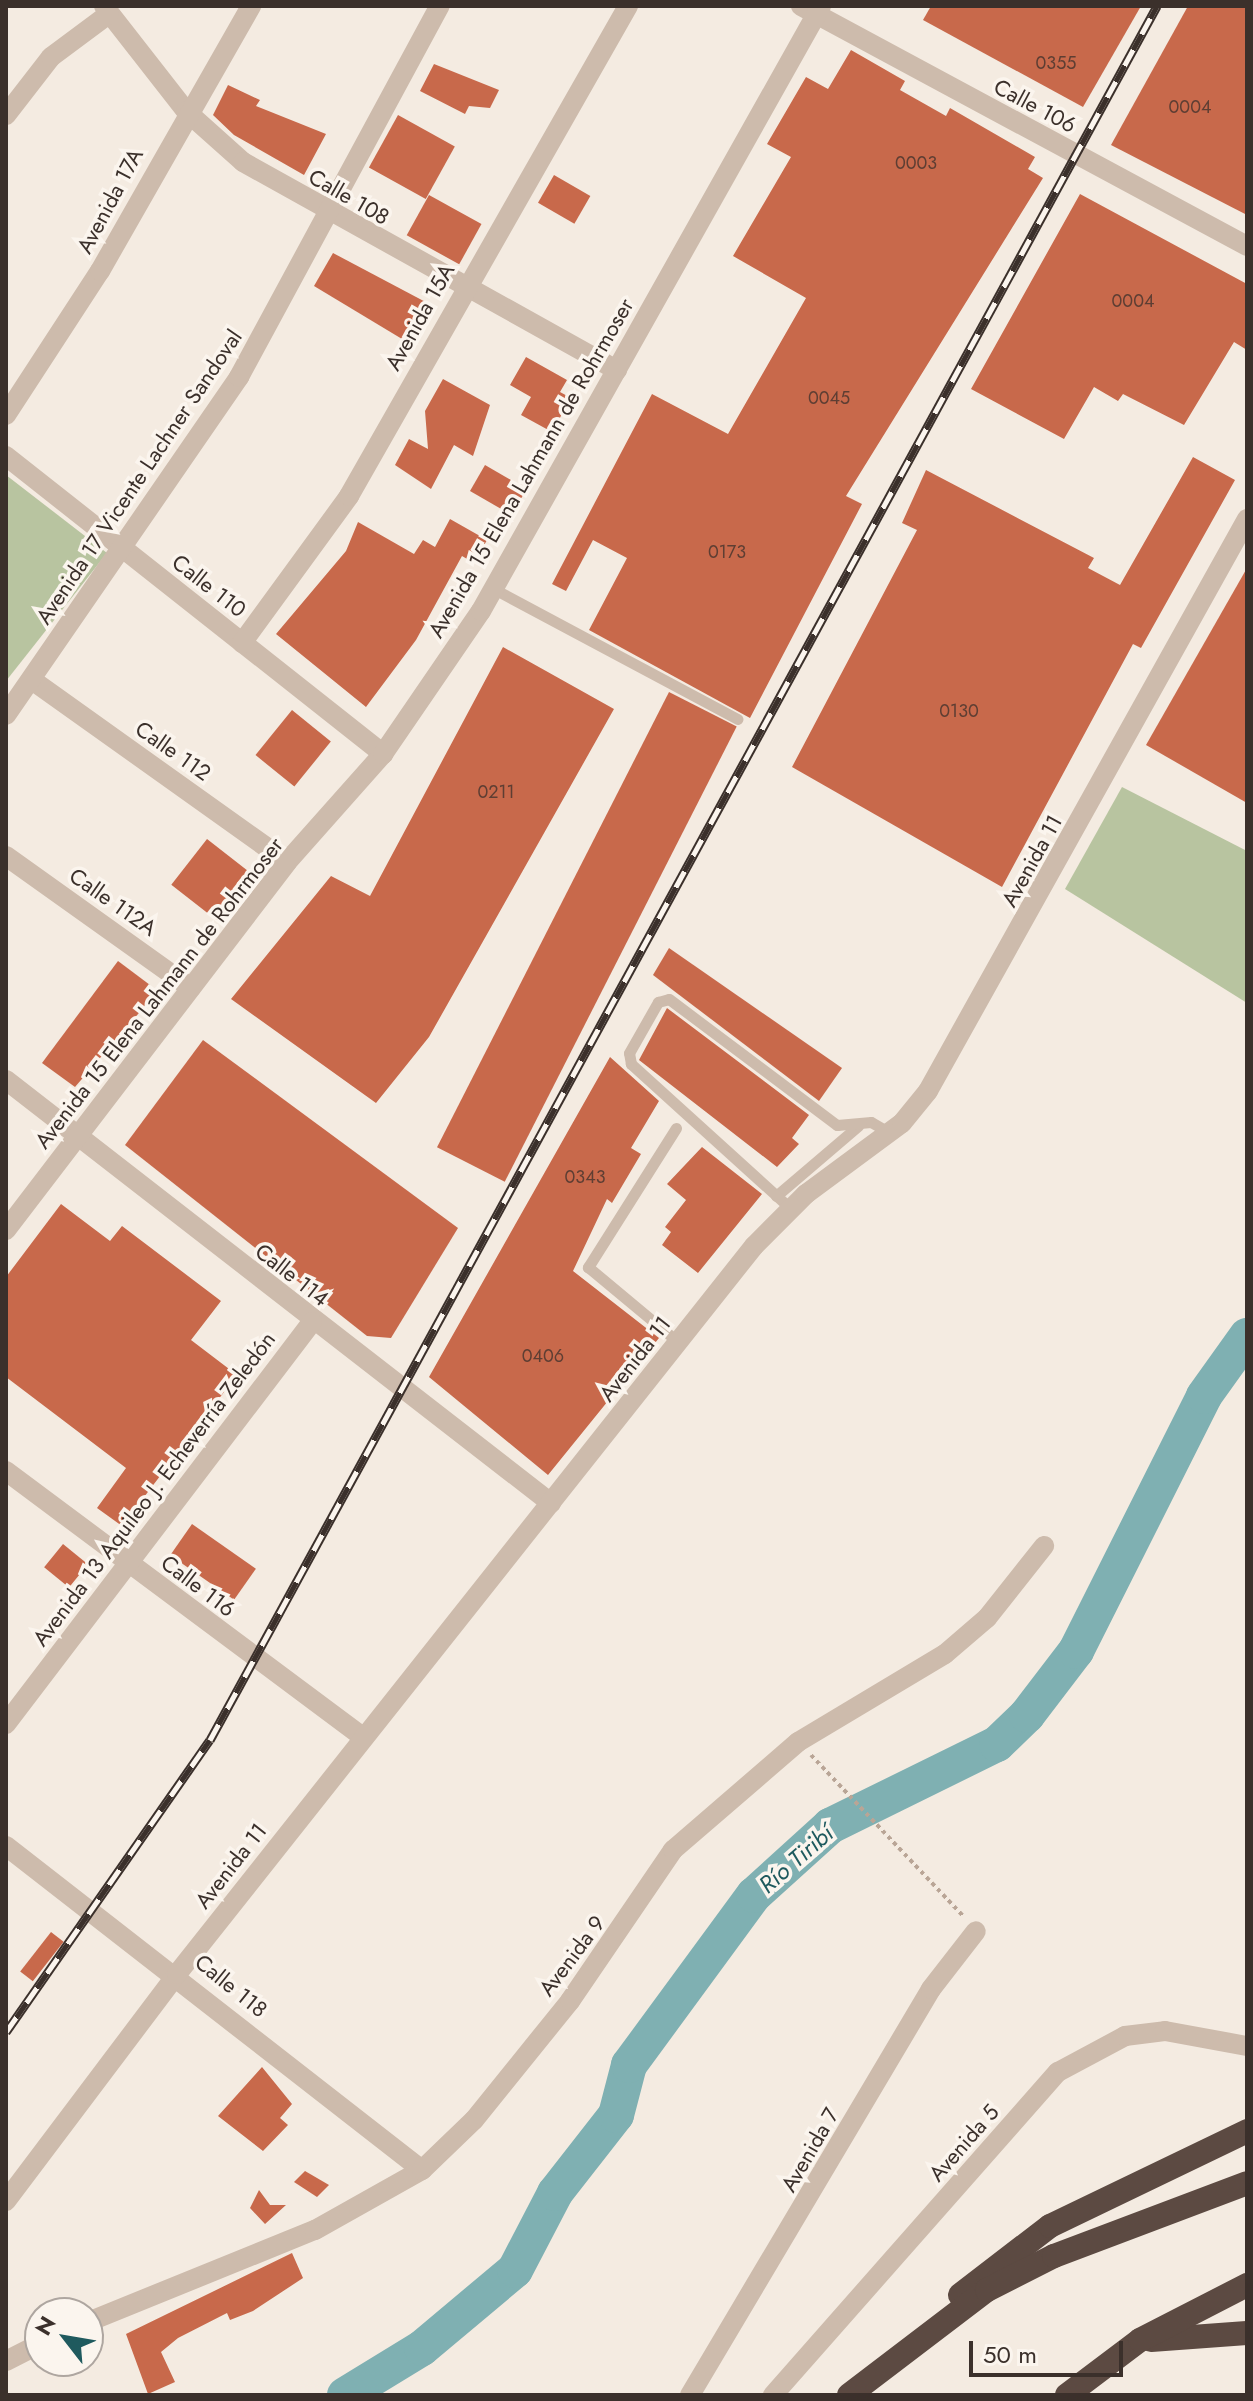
<!DOCTYPE html>
<html>
<head>
<meta charset="utf-8">
<style>
  body { margin:0 }
  #map { position:relative; width:1253px; height:2401px; overflow:hidden; background:#f4ebe1; font-family:Jost,sans-serif }
  div>[style] { position:absolute }
  .green>* { inset:0; background:#b8c4a0 }
  .river>* { height:36px; margin:-18px; padding:0 18px; transform-origin:18px; border-radius:18px; background:#7fb0b2 }
  .building>* { inset:0; background:#c8694b; transform-origin:0 0 }
  .path>* { height:4px; margin-top:-2px; transform-origin:0; background:repeating-linear-gradient(90deg,#b9a596 0 4px,transparent 0 8px) }
  .lane>* { height:11px; margin:-5.5px; padding:0 5.5px; transform-origin:5.5px; border-radius:5.5px; background:#cdbbac }
  .street>* { height:20px; margin:-10px; padding:0 10px; transform-origin:10px; border-radius:10px; background:#cdbbac }
  .highway>* { height:24px; margin:-12px; padding:0 12px; transform-origin:12px; border-radius:12px; background:#5c4a42 }
  .rail>* { height:9px; margin-top:-4.5px; transform-origin:0; background:repeating-linear-gradient(90deg,#fbf5ee 0 18px,#3b302b 0 36px); box-sizing:border-box; border-block:2px solid #3b302b }
  span { translate:-50% -50%; white-space:nowrap; text-align:center; line-height:1.15; -webkit-text-stroke:7px #fbf5ee; paint-order:stroke }
  .number-label { font-size:18px; color:#5e3e33 }
  .number-label span { -webkit-text-stroke-width:0 }
  .street-label { font-size:22px; color:#3b302b }
  .water-label { font-size:24px; color:#1f5a5e; font-style:italic }
  .frame { position:absolute; inset:0; border:8px solid #3b302b; pointer-events:none }
  .north { position:absolute; left:24px; top:2297px; width:80px; height:80px; box-sizing:border-box; background:#fbf5ee; border:2px solid #aea6a0; border-radius:50%; rotate:301deg; font-size:22px; font-weight:700; line-height:32px; text-align:center; color:#3b302b }
  .north::after { content:''; display:block; margin:auto; width:28px; height:36px; background:#1f5a5e; clip-path:polygon(50% 0,100% 100%,50% 72%,0 100%) }
  .scale { position:absolute; left:969px; top:2341px; width:154px; height:36px; box-sizing:border-box; border:4px solid #3b302b; border-top:0; padding-left:10px; font-size:24px; line-height:28px; white-space:nowrap; color:#3b302b; -webkit-text-stroke:6px #fbf5ee; paint-order:stroke }
</style>
</head>
<body>
<div id="map">
  <div class="green">
    <div style="clip-path:polygon(6px 475px,107px 553px,6px 681px)"></div>
    <div style="clip-path:polygon(1122px 787px,1247px 851px,1247px 1003px,1065px 889px)"></div>
  </div>
  <div class="river">
    <div style="left:345px;top:2395px;width:90px;rotate:-31.4deg"></div>
    <div style="left:422px;top:2348px;width:121px;rotate:-40deg"></div>
    <div style="left:515px;top:2270px;width:87px;rotate:-62.5deg"></div>
    <div style="left:555px;top:2193px;width:99px;rotate:-52deg"></div>
    <div style="left:616px;top:2115px;width:52px;rotate:-75.4deg"></div>
    <div style="left:629px;top:2065px;width:211px;rotate:-53.7deg"></div>
    <div style="left:754px;top:1895px;width:103px;rotate:-42.2deg"></div>
    <div style="left:830px;top:1826px;width:186px;rotate:-26.2deg"></div>
    <div style="left:997px;top:1744px;width:42px;rotate:-44deg"></div>
    <div style="left:1027px;top:1715px;width:81px;rotate:-52.6deg"></div>
    <div style="left:1076px;top:1651px;width:285px;rotate:-63.3deg"></div>
    <div style="left:1204px;top:1396px;width:74px;rotate:-54.4deg"></div>
  </div>
  <div class="building">
    <div style="clip-path:polygon(931px 6px,1141px 6px,1083px 107px,923px 20px)"></div>
    <div style="clip-path:polygon(1188px 6px,1247px 6px,1247px 215px,1111px 145px)"></div>
    <div style="clip-path:polygon(851px 50px,905px 81px,900px 90px,946px 116px,950px 108px,1035px 157px,1028px 169px,1043px 178px,846px 496px,862px 504px,750px 718px,589px 630px,627px 558px,593px 540px,566px 591px,552px 584px,652px 394px,728px 434px,806px 298px,733px 256px,791px 157px,767px 144px,806px 77px,828px 89px)"></div>
    <div style="clip-path:polygon(434px 64px,499px 90px,490px 108px,469px 106px,465px 114px,420px 91px)"></div>
    <div style="clip-path:polygon(228px 85px,260px 100px,256px 106px,326px 134px,304px 175px,234px 135px,213px 115px)"></div>
    <div style="left:398px;top:115px;width:65px;height:60px;rotate:29deg"></div>
    <div style="left:554px;top:175px;width:42px;height:32px;rotate:30deg"></div>
    <div style="clip-path:polygon(1080px 194px,1247px 284px,1247px 350px,1234px 342px,1184px 425px,1123px 394px,1118px 401px,1094px 387px,1064px 439px,971px 389px)"></div>
    <div style="left:429px;top:195px;width:60px;height:46px;rotate:29deg"></div>
    <div style="clip-path:polygon(333px 253px,435px 307px,412px 345px,314px 286px)"></div>
    <div style="clip-path:polygon(526px 357px,567px 380px,560px 392px,571px 398px,552px 432px,521px 415px,531px 397px,510px 385px)"></div>
    <div style="clip-path:polygon(443px 379px,490px 405px,473px 456px,454px 445px,431px 489px,395px 465px,409px 439px,428px 449px,425px 411px)"></div>
    <div style="clip-path:polygon(1193px 457px,1235px 480px,1141px 648px,1133px 644px,1002px 887px,792px 767px,917px 530px,902px 523px,926px 470px,1094px 558px,1088px 568px,1120px 585px)"></div>
    <div style="left:485px;top:465px;width:48px;height:30px;rotate:30deg"></div>
    <div style="clip-path:polygon(450px 519px,487px 540px,474px 563px,462px 556px,416px 640px,366px 707px,276px 634px,346px 551px,358px 522px,414px 554px,423px 540px,435px 547px)"></div>
    <div style="clip-path:polygon(1247px 568px,1247px 803px,1146px 745px)"></div>
    <div style="clip-path:polygon(503px 647px,614px 709px,429px 1037px,376px 1103px,231px 999px,331px 876px,370px 896px)"></div>
    <div style="left:669px;top:692px;width:76px;height:511px;rotate:27deg"></div>
    <div style="left:292px;top:710px;width:50px;height:58px;rotate:39deg"></div>
    <div style="left:207px;top:839px;width:61px;height:58px;rotate:38deg"></div>
    <div style="clip-path:polygon(669px 948px,842px 1068px,819px 1101px,653px 975px)"></div>
    <div style="clip-path:polygon(118px 961px,150px 985px,151px 999px,75px 1087px,42px 1063px)"></div>
    <div style="clip-path:polygon(667px 1008px,809px 1115px,792px 1138px,799px 1144px,777px 1167px,639px 1060px)"></div>
    <div style="clip-path:polygon(203px 1040px,458px 1228px,391px 1338px,367px 1336px,125px 1145px)"></div>
    <div style="clip-path:polygon(610px 1057px,659px 1101px,631px 1148px,641px 1154px,612px 1203px,607px 1199px,573px 1271px,659px 1338px,548px 1475px,429px 1377px)"></div>
    <div style="clip-path:polygon(702px 1147px,762px 1194px,698px 1273px,662px 1245px,671px 1232px,665px 1227px,686px 1200px,667px 1184px)"></div>
    <div style="clip-path:polygon(61px 1204px,110px 1241px,122px 1226px,221px 1301px,191px 1340px,237px 1375px,122px 1526px,97px 1508px,126px 1468px,6px 1377px,6px 1277px)"></div>
    <div style="left:192px;top:1524px;width:78px;height:38px;rotate:35deg"></div>
    <div style="left:63px;top:1544px;width:32px;height:30px;rotate:39deg"></div>
    <div style="left:51px;top:1932px;width:16px;height:50px;rotate:38deg"></div>
    <div style="clip-path:polygon(262px 2067px,292px 2104px,280px 2118px,288px 2125px,263px 2151px,218px 2116px)"></div>
    <div style="clip-path:polygon(305px 2171px,329px 2185px,317px 2197px,294px 2182px)"></div>
    <div style="clip-path:polygon(259px 2190px,270px 2205px,286px 2205px,265px 2224px,250px 2208px)"></div>
    <div style="clip-path:polygon(292px 2253px,303px 2278px,253px 2311px,230px 2320px,227px 2313px,178px 2338px,161px 2352px,175px 2382px,148px 2394px,126px 2334px)"></div>
  </div>
  <div class="path">
    <div style="left:811px;top:1755px;width:223px;rotate:46.6deg"></div>
  </div>
  <div class="lane">
    <div style="left:494px;top:589px;width:276px;rotate:28.1deg"></div>
    <div style="left:676px;top:1128px;width:165px;rotate:122.3deg"></div>
    <div style="left:588px;top:1267px;width:117px;rotate:39.8deg"></div>
    <div style="left:776px;top:1196px;width:108px;rotate:-40.5deg"></div>
    <div style="left:790px;top:1208px;width:215px;rotate:-137.8deg"></div>
    <div style="left:631px;top:1064px;width:11px;rotate:-100deg"></div>
    <div style="left:629px;top:1053px;width:59px;rotate:-60.4deg"></div>
    <div style="left:658px;top:1002px;width:11px;rotate:-15deg"></div>
    <div style="left:669px;top:999px;width:210px;rotate:36.9deg"></div>
    <div style="left:837px;top:1125px;width:34px;rotate:-5deg"></div>
    <div style="left:871px;top:1122px;width:22px;rotate:30deg"></div>
  </div>
  <div class="street">
    <div style="left:104px;top:6px;width:133px;rotate:52deg"></div>
    <div style="left:186px;top:111px;width:76px;rotate:41.8deg"></div>
    <div style="left:243px;top:162px;width:428px;rotate:29.1deg"></div>
    <div style="left:801px;top:6px;width:506px;rotate:28.29deg"></div>
    <div style="left:6px;top:115px;width:73px;rotate:-52.2deg"></div>
    <div style="left:51px;top:57px;width:72px;rotate:-36.6deg"></div>
    <div style="left:6px;top:415px;width:172px;rotate:-56.9deg"></div>
    <div style="left:100px;top:271px;width:305px;rotate:-60.3deg"></div>
    <div style="left:6px;top:456px;width:481px;rotate:38.3deg"></div>
    <div style="left:242px;top:643px;width:182px;rotate:-53.9deg"></div>
    <div style="left:349px;top:496px;width:564px;rotate:-60.34deg"></div>
    <div style="left:32px;top:680px;width:313px;rotate:35.5deg"></div>
    <div style="left:6px;top:715px;width:411px;rotate:-55.4deg"></div>
    <div style="left:239px;top:377px;width:422px;rotate:-61.6deg"></div>
    <div style="left:6px;top:856px;width:227px;rotate:35.5deg"></div>
    <div style="left:6px;top:1080px;width:690px;rotate:37.82deg"></div>
    <div style="left:6px;top:1230px;width:463px;rotate:-52.6deg"></div>
    <div style="left:287px;top:862px;width:144px;rotate:-48.4deg"></div>
    <div style="left:383px;top:754px;width:173px;rotate:-55.6deg"></div>
    <div style="left:481px;top:611px;width:694px;rotate:-60.66deg"></div>
    <div style="left:6px;top:1471px;width:445px;rotate:36.7deg"></div>
    <div style="left:6px;top:1724px;width:505px;rotate:-52.72deg"></div>
    <div style="left:6px;top:1846px;width:527px;rotate:37.91deg"></div>
    <div style="left:6px;top:2201px;width:284px;rotate:-53deg"></div>
    <div style="left:177px;top:1974px;width:929px;rotate:-51.6deg"></div>
    <div style="left:754px;top:1246px;width:74px;rotate:-45deg"></div>
    <div style="left:806px;top:1194px;width:119px;rotate:-36.5deg"></div>
    <div style="left:902px;top:1123px;width:41px;rotate:-50.9deg"></div>
    <div style="left:928px;top:1091px;width:655px;rotate:-60.85deg"></div>
    <div style="left:88px;top:2322px;width:245px;rotate:-22.1deg"></div>
    <div style="left:315px;top:2230px;width:123px;rotate:-29.3deg"></div>
    <div style="left:422px;top:2170px;width:72px;rotate:-43.9deg"></div>
    <div style="left:474px;top:2120px;width:153px;rotate:-51.1deg"></div>
    <div style="left:570px;top:2001px;width:183px;rotate:-55.7deg"></div>
    <div style="left:673px;top:1850px;width:165px;rotate:-40.8deg"></div>
    <div style="left:798px;top:1742px;width:171px;rotate:-30.9deg"></div>
    <div style="left:945px;top:1654px;width:55px;rotate:-40.6deg"></div>
    <div style="left:987px;top:1618px;width:92px;rotate:-51.6deg"></div>
    <div style="left:6px;top:2361px;width:38px;rotate:-27deg"></div>
    <div style="left:690px;top:2395px;width:472px;rotate:-59.3deg"></div>
    <div style="left:931px;top:1989px;width:73px;rotate:-52.2deg"></div>
    <div style="left:773px;top:2395px;width:431px;rotate:-48.6deg"></div>
    <div style="left:1058px;top:2072px;width:76px;rotate:-28.2deg"></div>
    <div style="left:1125px;top:2036px;width:40px;rotate:-7.1deg"></div>
    <div style="left:1165px;top:2031px;width:83px;rotate:10.4deg"></div>
  </div>
  <div class="highway">
    <div style="left:960px;top:2295px;width:113px;rotate:-37.5deg"></div>
    <div style="left:1050px;top:2226px;width:219px;rotate:-25.7deg"></div>
    <div style="left:1151px;top:2340px;width:96px;rotate:-4.2deg"></div>
    <div style="left:849px;top:2395px;width:173px;rotate:-37.3deg"></div>
    <div style="left:987px;top:2290px;width:75px;rotate:-26.9deg"></div>
    <div style="left:1054px;top:2256px;width:206px;rotate:-20.7deg"></div>
    <div style="left:1067px;top:2395px;width:91px;rotate:-37deg"></div>
    <div style="left:1140px;top:2340px;width:120px;rotate:-27.2deg"></div>
  </div>
  <div class="rail">
    <div style="left:6px;top:2032px;width:356px;rotate:-55.1deg"></div>
    <div style="left:210px;top:1740px;width:1976px;rotate:-61.36deg"></div>
  </div>
  <div class="number-label">
    <span style="left:1056px;top:63px">0355</span>
    <span style="left:1190px;top:107px">0004</span>
    <span style="left:916px;top:163px">0003</span>
    <span style="left:1133px;top:301px">0004</span>
    <span style="left:829px;top:398px">0045</span>
    <span style="left:727px;top:552px">0173</span>
    <span style="left:959px;top:711px">0130</span>
    <span style="left:496px;top:792px">0211</span>
    <span style="left:585px;top:1177px">0343</span>
    <span style="left:543px;top:1356px">0406</span>
  </div>
  <div class="street-label">
    <span style="left:1035px;top:106px;rotate:28deg">Calle 106</span>
    <span style="left:349px;top:197px;rotate:30deg">Calle 108</span>
    <span style="left:110px;top:201px;rotate:-62deg">Avenida 17A</span>
    <span style="left:420px;top:317px;rotate:-61deg">Avenida 15A</span>
    <span style="left:531px;top:468px;rotate:-60deg">Avenida 15 Elena Lahmann de Rohrmoser</span>
    <span style="left:139px;top:477px;rotate:-56deg">Avenida 17 Vicente Lachner Sandoval</span>
    <span style="left:209px;top:586px;rotate:38deg">Calle 110</span>
    <span style="left:173px;top:751px;rotate:35deg">Calle 112</span>
    <span style="left:1032px;top:861px;rotate:-61deg">Avenida 11</span>
    <span style="left:113px;top:902px;rotate:35deg">Calle 112A</span>
    <span style="left:159px;top:993px;rotate:-52deg">Avenida 15 Elena Lahmann de Rohrmoser</span>
    <span style="left:292px;top:1275px;rotate:38deg">Calle 114</span>
    <span style="left:635px;top:1359px;rotate:-52deg">Avenida 11</span>
    <span style="left:154px;top:1489px;rotate:-53deg">Avenida 13 Aquileo J. Echeverría Zeledón</span>
    <span style="left:198px;top:1586px;rotate:37deg">Calle 116</span>
    <span style="left:231px;top:1866px;rotate:-52deg">Avenida 11</span>
    <span style="left:572px;top:1956px;rotate:-53deg">Avenida 9</span>
    <span style="left:231px;top:1986px;rotate:39deg">Calle 118</span>
    <span style="left:964px;top:2143px;rotate:-49deg">Avenida 5</span>
    <span style="left:810px;top:2150px;rotate:-60deg">Avenida 7</span>
  </div>
  <div class="water-label">
    <span style="left:796px;top:1859px;rotate:-41deg">Río Tiribí</span>
  </div>
  <div class="frame"></div>
  <div class="north">N</div>
  <div class="scale">50 m</div>
</div>
</body>
</html>
